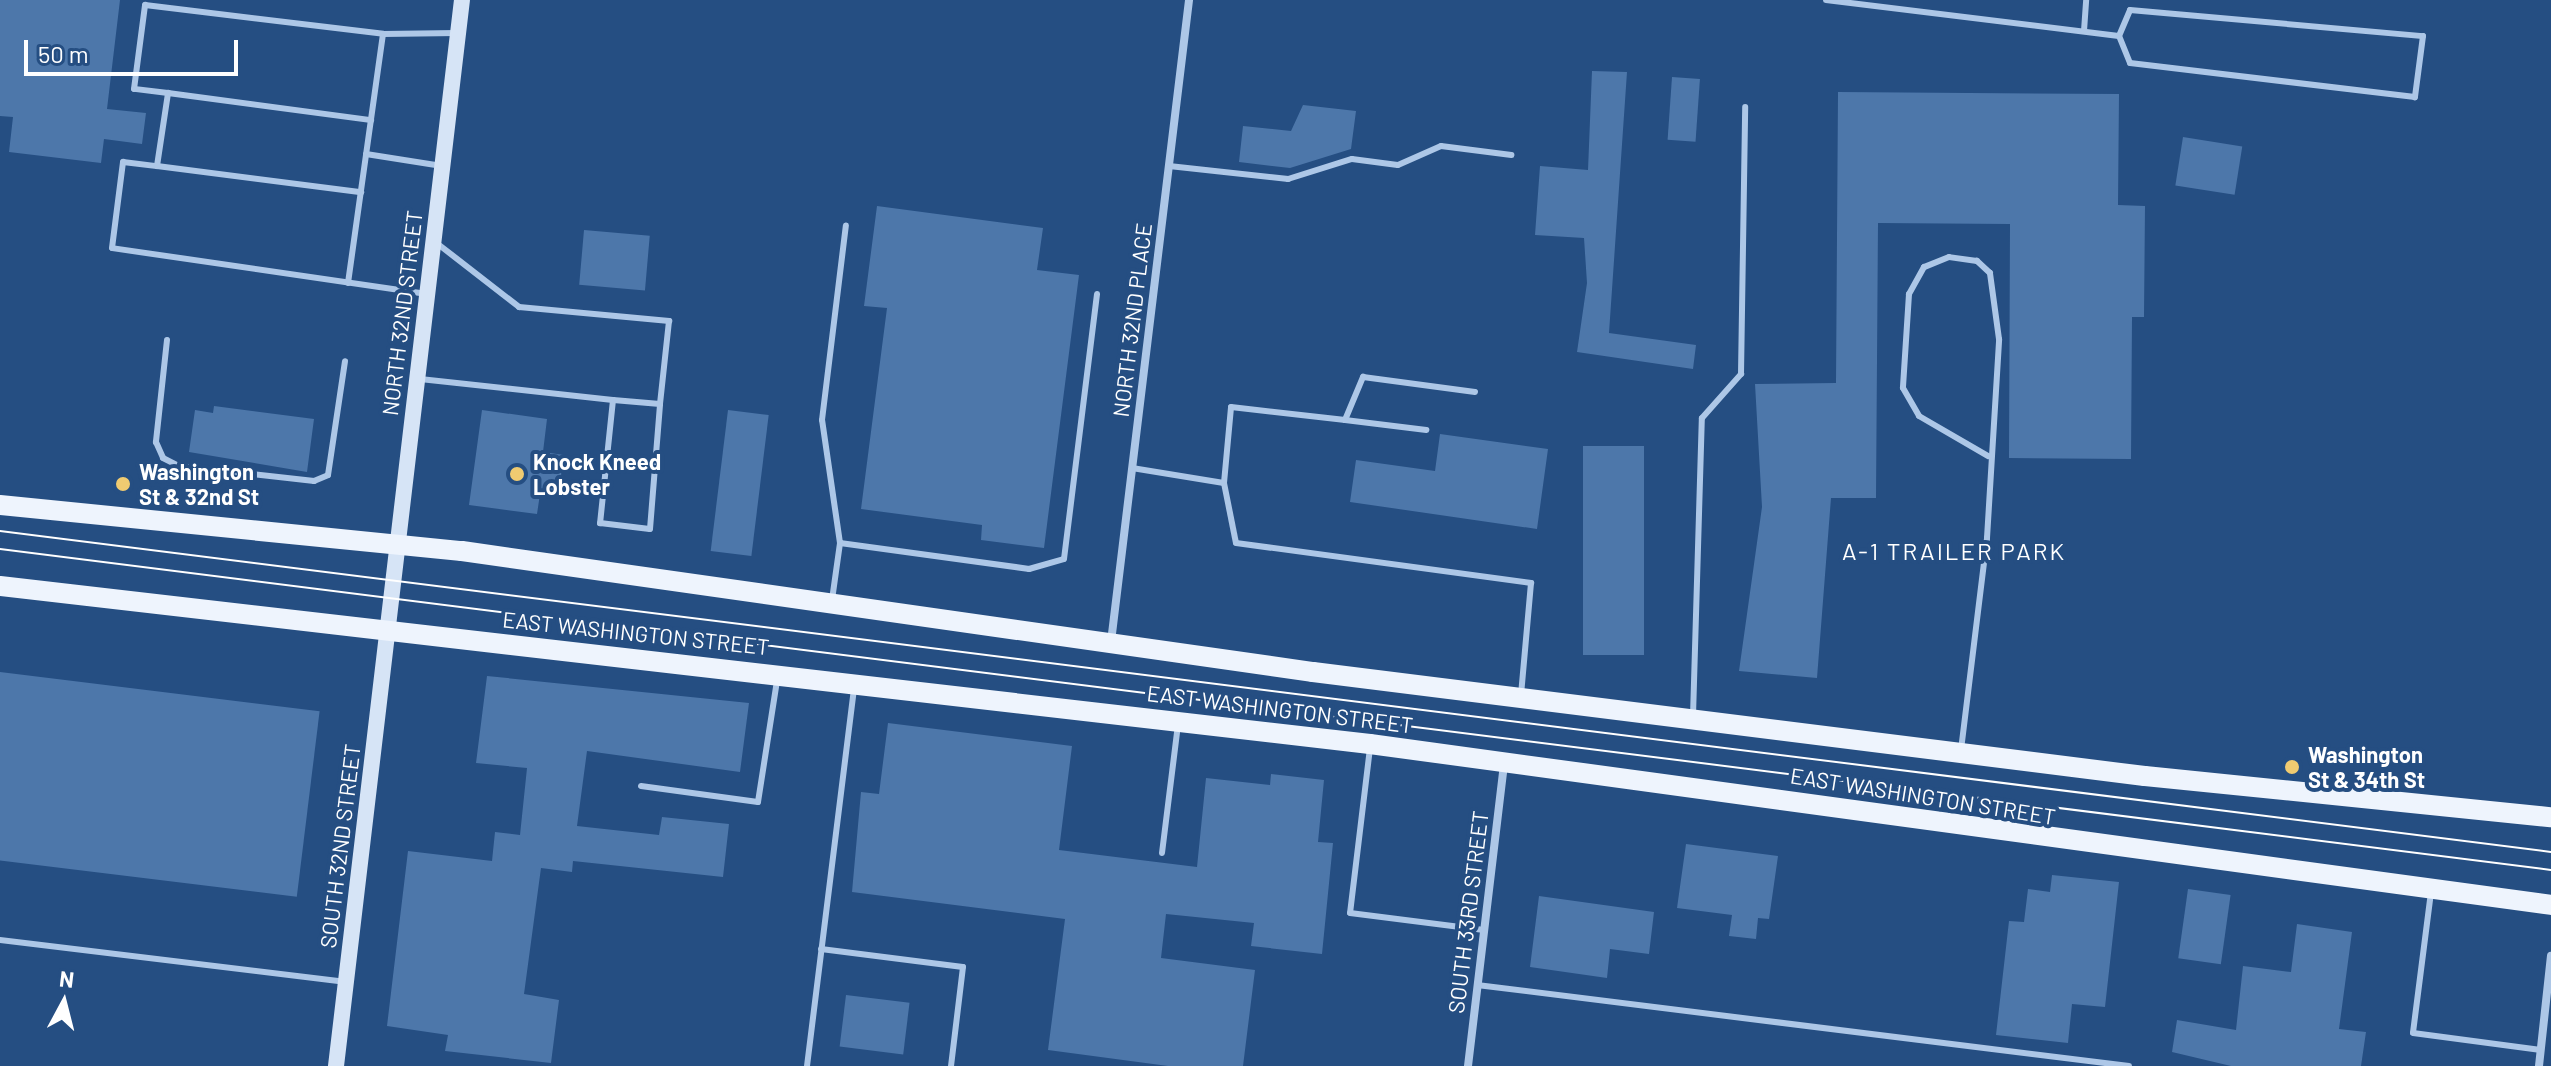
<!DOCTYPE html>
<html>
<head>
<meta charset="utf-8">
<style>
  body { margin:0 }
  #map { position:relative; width:2551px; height:1066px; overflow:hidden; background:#254e82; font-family:Barlow,sans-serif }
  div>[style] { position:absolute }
  .building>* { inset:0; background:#4d77aa; transform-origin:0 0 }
  .lane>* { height:6px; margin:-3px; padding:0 3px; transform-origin:3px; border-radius:3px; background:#adc7e7 }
  .street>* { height:8px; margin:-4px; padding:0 4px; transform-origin:4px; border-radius:4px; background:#adc7e7 }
  .secondary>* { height:16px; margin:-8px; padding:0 8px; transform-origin:8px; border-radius:8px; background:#d6e4f6 }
  .primary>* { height:20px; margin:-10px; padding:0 10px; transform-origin:10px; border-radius:10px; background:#eef4fd }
  .tram>* { height:2px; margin:-1px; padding:0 1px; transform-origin:1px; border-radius:1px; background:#fff }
  .dots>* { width:22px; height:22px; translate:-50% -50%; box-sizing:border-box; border:4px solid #254e82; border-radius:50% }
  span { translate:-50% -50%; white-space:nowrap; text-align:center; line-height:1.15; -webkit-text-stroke:8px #254e82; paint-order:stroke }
  .street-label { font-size:22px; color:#fff }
  .poi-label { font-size:22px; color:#fff; font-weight:700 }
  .left { translate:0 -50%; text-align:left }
  .neighbourhood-label { font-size:24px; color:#fff; letter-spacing:2px }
  .north { position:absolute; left:24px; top:962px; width:80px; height:80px; -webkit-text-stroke:6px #254e82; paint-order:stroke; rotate:7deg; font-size:22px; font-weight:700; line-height:32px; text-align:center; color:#fff }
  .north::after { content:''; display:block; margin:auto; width:28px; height:36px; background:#fff; clip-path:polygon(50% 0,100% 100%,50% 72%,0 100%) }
  .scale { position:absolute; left:24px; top:40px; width:214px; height:36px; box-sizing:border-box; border:4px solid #fff; border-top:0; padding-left:10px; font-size:24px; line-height:28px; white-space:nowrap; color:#fff; -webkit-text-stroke:6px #254e82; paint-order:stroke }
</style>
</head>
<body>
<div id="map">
  <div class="building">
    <div style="clip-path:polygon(0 0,120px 0,107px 109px,146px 113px,142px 144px,104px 139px,101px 163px,9px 152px,13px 117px,0 116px)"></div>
    <div style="clip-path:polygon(1592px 71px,1627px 72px,1609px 333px,1696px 345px,1693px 369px,1577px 352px,1587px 283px,1584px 238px,1535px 235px,1540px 166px,1588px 170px)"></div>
    <div style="left:1672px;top:77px;width:28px;height:63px;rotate:4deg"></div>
    <div style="clip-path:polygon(1838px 92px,2119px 94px,2118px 205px,2145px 206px,2144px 317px,2132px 317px,2131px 459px,2009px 458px,2010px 224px,1878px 223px,1876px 498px,1831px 498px,1817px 678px,1739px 671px,1762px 507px,1755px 384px,1836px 383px)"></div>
    <div style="clip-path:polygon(1303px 105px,1356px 111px,1351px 149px,1290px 168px,1239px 162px,1243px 126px,1291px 131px)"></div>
    <div style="left:2183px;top:137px;width:60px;height:49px;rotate:9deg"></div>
    <div style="clip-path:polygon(877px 206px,1043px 228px,1037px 270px,1079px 275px,1044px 548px,981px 540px,982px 525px,861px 509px,887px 308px,864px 306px)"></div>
    <div style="left:584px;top:230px;width:66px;height:55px;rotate:5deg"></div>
    <div style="clip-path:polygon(214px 406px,314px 419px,307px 472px,189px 452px,195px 410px,213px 413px)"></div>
    <div style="clip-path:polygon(482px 410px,547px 419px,543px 452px,564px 455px,558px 496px,540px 494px,537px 514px,469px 505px)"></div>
    <div style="left:728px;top:410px;width:41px;height:142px;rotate:7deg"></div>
    <div style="clip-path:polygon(1440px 434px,1548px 449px,1537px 529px,1350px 502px,1356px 460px,1435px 471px)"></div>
    <div style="left:1583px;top:446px;width:61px;height:209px"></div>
    <div style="left:0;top:672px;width:322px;height:187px;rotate:7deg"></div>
    <div style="clip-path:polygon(487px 676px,749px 703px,740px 772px,587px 751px,577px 826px,659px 835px,662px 817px,729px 824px,723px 877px,573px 861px,572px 872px,541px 868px,524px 994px,559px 1000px,551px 1063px,445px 1051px,448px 1035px,387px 1026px,408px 851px,492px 861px,495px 832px,520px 835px,527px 768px,476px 763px)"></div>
    <div style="clip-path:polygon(888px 723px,1072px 746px,1059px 850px,1197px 867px,1206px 778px,1270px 785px,1271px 774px,1324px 780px,1318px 842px,1333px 843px,1322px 954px,1251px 946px,1254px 923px,1166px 914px,1161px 958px,1255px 970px,1243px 1066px,1168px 1066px,1048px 1050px,1065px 919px,852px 892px,861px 792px,879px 794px)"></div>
    <div style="clip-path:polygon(1686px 844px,1778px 856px,1769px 919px,1758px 918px,1756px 939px,1729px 936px,1732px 915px,1677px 908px)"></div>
    <div style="clip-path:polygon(2052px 875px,2119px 882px,2105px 1007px,2072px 1004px,2068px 1043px,1996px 1035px,2009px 921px,2024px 922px,2028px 889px,2050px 892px)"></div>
    <div style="left:2188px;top:889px;width:43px;height:70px;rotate:8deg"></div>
    <div style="clip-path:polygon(1539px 896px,1654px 912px,1649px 954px,1610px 949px,1607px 978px,1530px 967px)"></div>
    <div style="clip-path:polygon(2297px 924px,2352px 932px,2339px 1029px,2366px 1032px,2361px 1066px,2231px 1066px,2172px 1052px,2177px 1020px,2236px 1030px,2243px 966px,2291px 972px)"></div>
    <div style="left:846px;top:995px;width:64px;height:52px;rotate:7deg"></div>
  </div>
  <div class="lane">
    <div style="left:1826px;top:0;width:295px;rotate:7deg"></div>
    <div style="left:2130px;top:10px;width:294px;rotate:5.1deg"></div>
    <div style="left:2423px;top:36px;width:62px;rotate:97.5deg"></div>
    <div style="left:2415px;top:97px;width:287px;rotate:-173.2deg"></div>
    <div style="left:2130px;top:63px;width:29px;rotate:-112deg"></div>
    <div style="left:2119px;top:36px;width:28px;rotate:-67deg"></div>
    <div style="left:2084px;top:31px;width:31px;rotate:-86deg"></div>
    <div style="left:168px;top:93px;width:205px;rotate:7.6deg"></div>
    <div style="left:366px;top:154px;width:77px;rotate:9deg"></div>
    <div style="left:157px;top:166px;width:206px;rotate:7.3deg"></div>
    <div style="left:1169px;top:166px;width:120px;rotate:6.2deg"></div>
    <div style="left:1288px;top:179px;width:67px;rotate:-17.4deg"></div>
    <div style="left:1352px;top:159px;width:46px;rotate:7.4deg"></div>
    <div style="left:1398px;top:165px;width:47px;rotate:-23.8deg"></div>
    <div style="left:1441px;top:146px;width:71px;rotate:7.3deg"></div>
    <div style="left:434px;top:241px;width:108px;rotate:37.8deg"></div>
    <div style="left:519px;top:307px;width:151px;rotate:5.3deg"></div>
    <div style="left:669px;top:321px;width:83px;rotate:96.2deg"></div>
    <div style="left:660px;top:404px;width:47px;rotate:-175.1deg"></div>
    <div style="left:348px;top:283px;width:251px;rotate:-82deg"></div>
    <div style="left:427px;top:294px;width:318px;rotate:-171.7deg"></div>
    <div style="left:112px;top:248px;width:87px;rotate:-82.7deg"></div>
    <div style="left:123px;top:162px;width:34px;rotate:7deg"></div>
    <div style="left:157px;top:166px;width:74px;rotate:-81.4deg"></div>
    <div style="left:168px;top:93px;width:34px;rotate:-173deg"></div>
    <div style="left:134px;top:89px;width:85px;rotate:-82.5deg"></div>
    <div style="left:145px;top:5px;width:240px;rotate:6.9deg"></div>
    <div style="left:383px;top:34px;width:74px;rotate:-0.8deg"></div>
    <div style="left:167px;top:340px;width:103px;rotate:96.2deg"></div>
    <div style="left:156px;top:442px;width:17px;rotate:66deg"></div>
    <div style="left:163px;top:458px;width:18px;rotate:27deg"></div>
    <div style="left:179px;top:466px;width:136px;rotate:6.3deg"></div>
    <div style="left:314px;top:481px;width:15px;rotate:-23deg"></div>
    <div style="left:328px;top:475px;width:115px;rotate:-81.5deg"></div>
    <div style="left:420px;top:379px;width:194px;rotate:6.2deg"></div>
    <div style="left:613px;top:400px;width:124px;rotate:96deg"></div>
    <div style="left:600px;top:523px;width:50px;rotate:6.8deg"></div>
    <div style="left:650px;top:529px;width:125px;rotate:-85.4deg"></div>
    <div style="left:1345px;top:420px;width:82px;rotate:7deg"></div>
    <div style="left:1132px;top:468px;width:93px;rotate:9.3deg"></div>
    <div style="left:1224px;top:483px;width:61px;rotate:78.7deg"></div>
    <div style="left:1236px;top:543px;width:298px;rotate:7.7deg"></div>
    <div style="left:1531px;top:583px;width:113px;rotate:95.1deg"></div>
    <div style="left:1224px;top:483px;width:76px;rotate:-84.7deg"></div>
    <div style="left:1231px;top:407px;width:115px;rotate:6.5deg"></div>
    <div style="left:1345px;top:420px;width:47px;rotate:-67.3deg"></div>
    <div style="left:1363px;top:377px;width:113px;rotate:7.6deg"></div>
    <div style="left:840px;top:543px;width:124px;rotate:-98.3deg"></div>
    <div style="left:822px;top:420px;width:196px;rotate:-83deg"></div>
    <div style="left:832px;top:600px;width:58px;rotate:-82deg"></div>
    <div style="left:840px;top:543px;width:191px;rotate:7.8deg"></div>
    <div style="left:1029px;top:569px;width:36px;rotate:-16deg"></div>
    <div style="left:1064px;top:559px;width:267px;rotate:-82.9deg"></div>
    <div style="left:1693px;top:716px;width:298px;rotate:-88.3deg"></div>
    <div style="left:1702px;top:418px;width:59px;rotate:-48.4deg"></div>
    <div style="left:1741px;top:374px;width:267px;rotate:-89.1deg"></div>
    <div style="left:1370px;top:748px;width:166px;rotate:96.9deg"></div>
    <div style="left:1350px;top:913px;width:135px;rotate:7.2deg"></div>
    <div style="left:1961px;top:750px;width:214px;rotate:-83deg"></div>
    <div style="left:1987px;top:538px;width:199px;rotate:-86.5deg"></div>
    <div style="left:1999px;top:339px;width:67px;rotate:-97.8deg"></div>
    <div style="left:1990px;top:273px;width:18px;rotate:-137deg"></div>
    <div style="left:1977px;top:261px;width:28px;rotate:-172deg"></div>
    <div style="left:1949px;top:257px;width:27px;rotate:158deg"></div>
    <div style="left:1924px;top:267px;width:31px;rotate:119deg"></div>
    <div style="left:1909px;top:294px;width:94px;rotate:93.7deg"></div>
    <div style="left:1903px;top:388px;width:32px;rotate:60deg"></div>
    <div style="left:1919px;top:416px;width:80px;rotate:30.1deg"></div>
    <div style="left:641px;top:786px;width:118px;rotate:7.8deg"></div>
    <div style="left:758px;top:802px;width:123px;rotate:-81.1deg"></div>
    <div style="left:1162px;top:853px;width:129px;rotate:-82.9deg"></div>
    <div style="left:2431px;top:892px;width:142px;rotate:97.3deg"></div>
    <div style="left:2413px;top:1033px;width:129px;rotate:7.6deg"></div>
    <div style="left:0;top:940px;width:349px;rotate:6.9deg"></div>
    <div style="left:821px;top:949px;width:143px;rotate:7.2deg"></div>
    <div style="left:963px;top:967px;width:100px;rotate:96.9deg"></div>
    <div style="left:1477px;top:985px;width:657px;rotate:7.08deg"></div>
    <div style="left:807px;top:1066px;width:380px;rotate:-82.9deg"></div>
  </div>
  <div class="street">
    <div style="left:1111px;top:642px;width:647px;rotate:-83.07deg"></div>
    <div style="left:1468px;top:1066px;width:306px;rotate:-83.2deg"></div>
    <div style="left:2539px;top:1066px;width:111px;rotate:-83.8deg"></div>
  </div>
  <div class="secondary">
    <div style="left:336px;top:1066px;width:1073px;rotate:-83.26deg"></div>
  </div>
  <div class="primary">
    <div style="left:0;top:505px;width:464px;rotate:5.7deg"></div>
    <div style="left:462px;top:551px;width:860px;rotate:8.09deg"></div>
    <div style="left:1313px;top:672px;width:838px;rotate:7.13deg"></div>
    <div style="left:2145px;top:776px;width:408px;rotate:5.8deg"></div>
    <div style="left:0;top:586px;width:1379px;rotate:6.58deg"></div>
    <div style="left:1370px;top:744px;width:1192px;rotate:7.76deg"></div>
  </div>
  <div class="tram">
    <div style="left:0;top:531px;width:2571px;rotate:7.17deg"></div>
    <div style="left:0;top:549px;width:2571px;rotate:7.17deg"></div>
  </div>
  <div class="dots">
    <div style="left:517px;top:474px;background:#f0cb71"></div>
    <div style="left:123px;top:484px;background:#f0cb71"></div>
    <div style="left:2292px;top:767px;background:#f0cb71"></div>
  </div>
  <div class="street-label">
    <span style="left:402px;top:313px;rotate:-83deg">NORTH 32ND STREET</span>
    <span style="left:1132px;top:320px;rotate:-83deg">NORTH 32ND PLACE</span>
    <span style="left:636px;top:633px;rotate:6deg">EAST WASHINGTON STREET</span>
    <span style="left:1280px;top:709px;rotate:7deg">EAST WASHINGTON STREET</span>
    <span style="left:1923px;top:796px;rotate:9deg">EAST WASHINGTON STREET</span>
    <span style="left:340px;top:846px;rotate:-83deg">SOUTH 32ND STREET</span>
    <span style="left:1468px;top:912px;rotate:-83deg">SOUTH 33RD STREET</span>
  </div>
  <div class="poi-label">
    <span class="left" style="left:533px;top:474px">Knock Kneed<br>Lobster</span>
    <span class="left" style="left:139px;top:484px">Washington<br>St &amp; 32nd St</span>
    <span class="left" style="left:2308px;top:767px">Washington<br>St &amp; 34th St</span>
  </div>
  <div class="neighbourhood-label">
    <span style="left:1954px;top:551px">A-1 TRAILER PARK</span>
  </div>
  <div class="north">N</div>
  <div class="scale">50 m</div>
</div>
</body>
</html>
